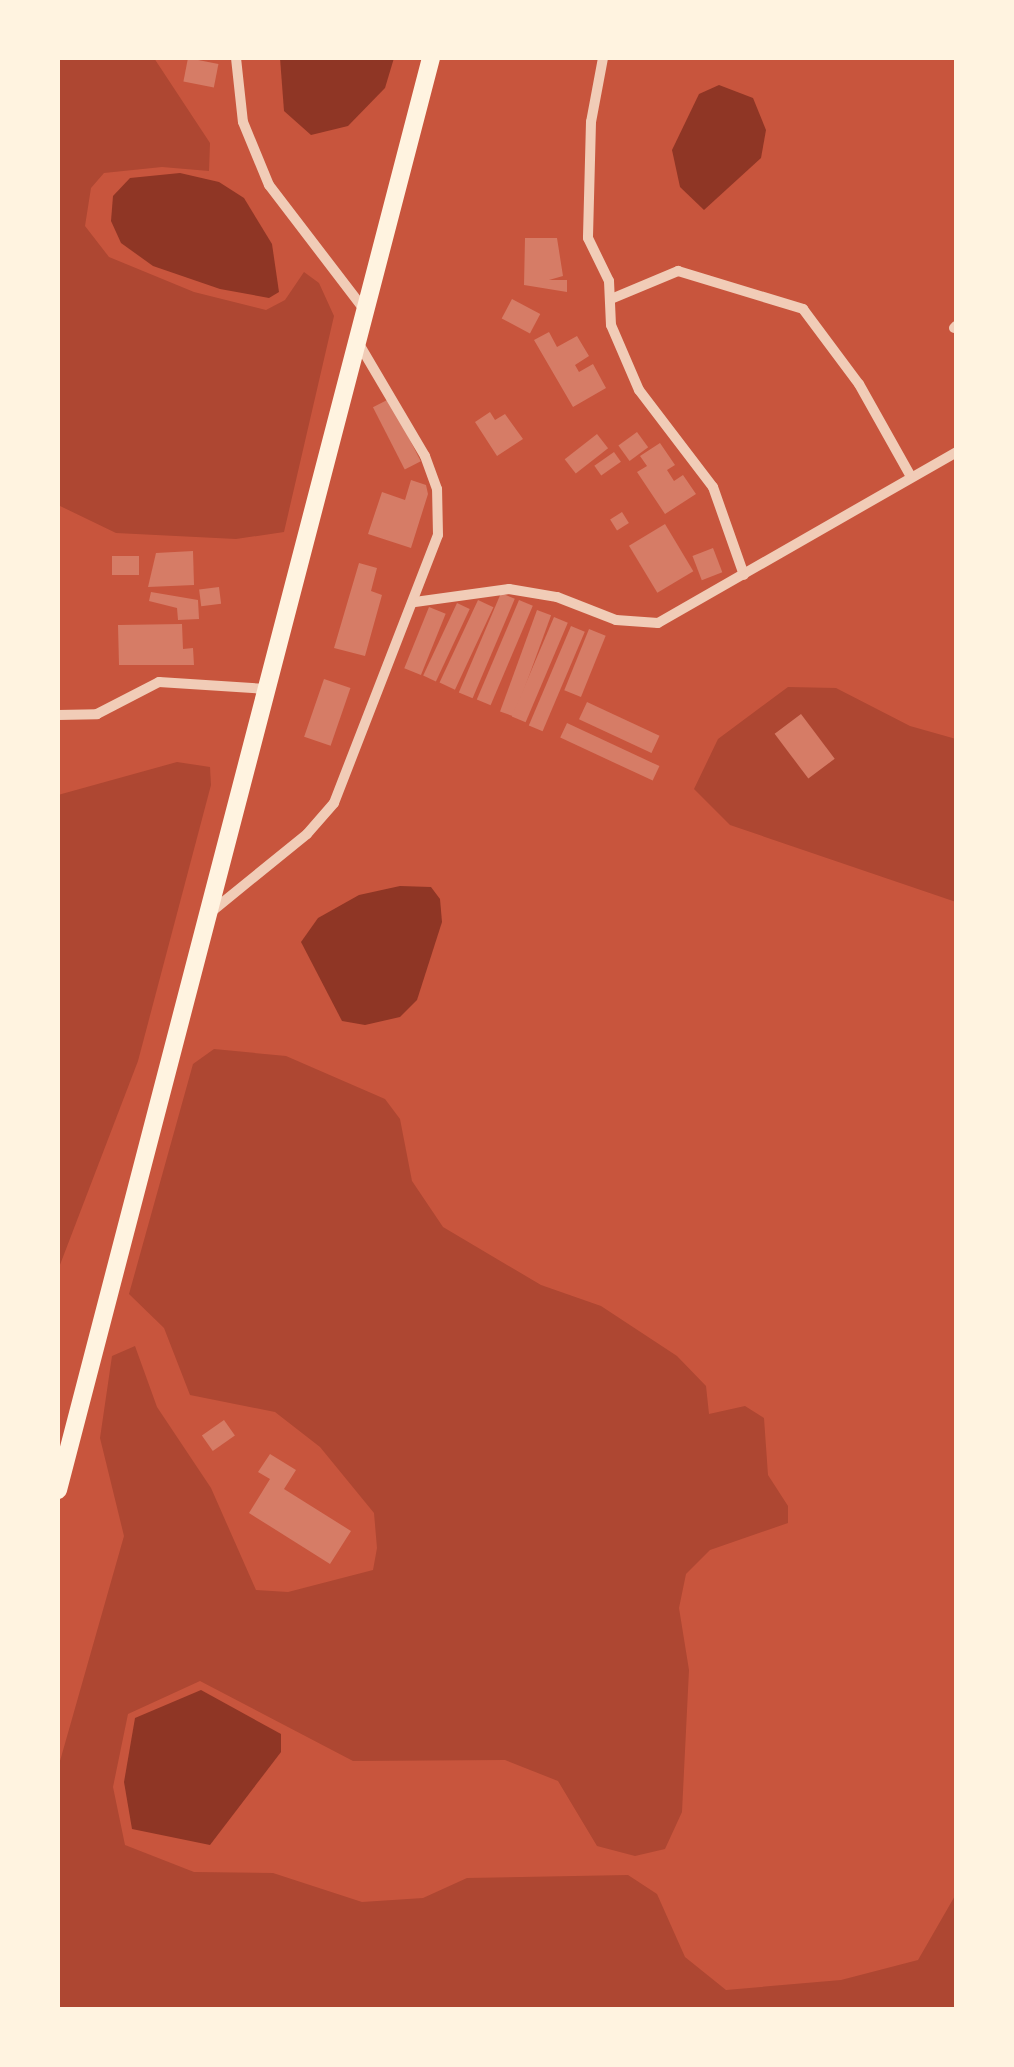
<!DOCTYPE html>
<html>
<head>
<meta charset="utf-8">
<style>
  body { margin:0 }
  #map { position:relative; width:1014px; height:2067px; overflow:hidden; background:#c8553d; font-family:"Noto Sans",sans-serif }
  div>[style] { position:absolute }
  .green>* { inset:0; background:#ae4732 }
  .water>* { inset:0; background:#8f3625 }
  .building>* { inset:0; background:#d67c66; transform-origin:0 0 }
  .minor>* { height:10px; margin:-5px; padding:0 5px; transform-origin:5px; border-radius:5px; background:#f1ccb7 }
  .primary>* { height:18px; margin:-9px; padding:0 9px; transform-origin:9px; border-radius:9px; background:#fff3e0 }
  span { translate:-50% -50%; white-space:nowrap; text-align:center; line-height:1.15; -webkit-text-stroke:8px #fff3e0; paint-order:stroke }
  .frame { position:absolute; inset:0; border:60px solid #fff3e0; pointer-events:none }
</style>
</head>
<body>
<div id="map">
  <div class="green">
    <div style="clip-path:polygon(58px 58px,154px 58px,210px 143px,209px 171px,162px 167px,104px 173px,91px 188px,85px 226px,109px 257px,194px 292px,266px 310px,285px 300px,304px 272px,319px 283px,334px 316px,284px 532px,236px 539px,116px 533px,58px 505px)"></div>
    <div style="clip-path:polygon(788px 687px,836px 688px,910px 726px,956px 739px,956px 902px,730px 825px,694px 789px,718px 739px)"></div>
    <div style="clip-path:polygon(177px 762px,210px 767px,211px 785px,138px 1061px,58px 1270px,58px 795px)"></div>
    <div style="clip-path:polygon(214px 1049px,286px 1056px,385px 1099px,400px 1119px,412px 1181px,443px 1227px,541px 1285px,601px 1306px,677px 1356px,706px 1386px,709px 1414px,745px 1406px,764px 1418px,768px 1475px,788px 1506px,788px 1523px,710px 1550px,686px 1574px,679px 1608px,689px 1670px,682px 1812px,665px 1849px,635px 1856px,597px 1846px,558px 1781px,505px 1760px,353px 1761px,200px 1681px,128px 1714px,113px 1787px,125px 1845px,194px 1872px,273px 1873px,362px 1902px,423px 1898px,467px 1878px,628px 1875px,657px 1894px,685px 1957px,726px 1990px,841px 1980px,918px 1960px,956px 1894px,956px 2009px,58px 2009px,58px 1768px,124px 1536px,100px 1438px,112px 1356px,135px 1346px,157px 1407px,211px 1488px,256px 1590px,288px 1592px,373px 1570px,377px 1548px,374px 1513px,320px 1447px,275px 1412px,190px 1395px,164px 1328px,129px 1294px,193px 1064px)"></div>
  </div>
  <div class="water">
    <div style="clip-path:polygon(280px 58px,394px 58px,385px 88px,348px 126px,311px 135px,284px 111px)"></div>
    <div style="clip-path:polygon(719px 85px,753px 98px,766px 130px,761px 158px,704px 210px,680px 187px,672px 150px,699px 94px)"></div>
    <div style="clip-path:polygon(180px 173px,219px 182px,244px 198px,272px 244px,279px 292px,269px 298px,220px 289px,153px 266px,121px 243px,111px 221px,113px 196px,130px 178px)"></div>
    <div style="clip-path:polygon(400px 886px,431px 887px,440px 899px,442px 922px,417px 1000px,400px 1017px,365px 1025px,342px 1021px,301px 942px,318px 918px,359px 895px)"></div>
    <div style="clip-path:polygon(201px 1690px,281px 1734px,281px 1752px,210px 1845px,132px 1829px,124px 1782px,135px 1718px)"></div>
  </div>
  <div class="building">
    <div style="left:188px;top:58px;width:31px;height:24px;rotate:11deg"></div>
    <div style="clip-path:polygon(525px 238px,557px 238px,563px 276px,549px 280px,567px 280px,567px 292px,524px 285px)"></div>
    <div style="left:512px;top:299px;width:32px;height:22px;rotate:28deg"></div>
    <div style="clip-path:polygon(549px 332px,557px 347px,577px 336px,589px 356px,575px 365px,579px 372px,593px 364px,606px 388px,573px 407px,534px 340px)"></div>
    <div style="left:389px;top:399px;width:70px;height:18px;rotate:63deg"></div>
    <div style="clip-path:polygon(490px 412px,495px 420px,505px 414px,523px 439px,497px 456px,475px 422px)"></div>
    <div style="left:637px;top:432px;width:19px;height:23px;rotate:54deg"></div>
    <div style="left:597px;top:434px;width:18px;height:41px;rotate:52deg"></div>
    <div style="clip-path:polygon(660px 443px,675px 465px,667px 470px,674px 481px,683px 475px,696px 494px,665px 514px,637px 472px,647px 466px,640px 456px)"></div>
    <div style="left:614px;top:452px;width:12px;height:24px;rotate:55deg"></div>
    <div style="clip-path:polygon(411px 480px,426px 485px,428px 494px,411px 548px,368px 534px,382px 492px,405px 500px)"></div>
    <div style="left:622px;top:512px;width:13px;height:14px;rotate:58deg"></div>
    <div style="left:665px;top:524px;width:55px;height:42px;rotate:59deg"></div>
    <div style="left:713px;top:548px;width:26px;height:22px;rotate:69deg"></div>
    <div style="clip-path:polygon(193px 551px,194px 585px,148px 587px,156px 553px)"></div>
    <div style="left:112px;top:556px;width:27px;height:19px"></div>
    <div style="clip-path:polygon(359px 563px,377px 568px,371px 591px,382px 595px,365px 656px,334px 648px)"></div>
    <div style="left:219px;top:587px;width:17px;height:20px;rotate:83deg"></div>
    <div style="clip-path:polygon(151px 592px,198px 600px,199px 619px,178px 620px,177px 608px,149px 601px)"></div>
    <div style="left:501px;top:593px;width:15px;height:108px;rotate:23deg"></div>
    <div style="left:478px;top:600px;width:17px;height:91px;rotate:25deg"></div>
    <div style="left:519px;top:600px;width:15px;height:108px;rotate:23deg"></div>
    <div style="left:457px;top:603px;width:14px;height:80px;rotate:25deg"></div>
    <div style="left:429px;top:607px;width:18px;height:66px;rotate:22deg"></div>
    <div style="left:537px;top:610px;width:15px;height:108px;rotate:20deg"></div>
    <div style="left:554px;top:617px;width:15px;height:108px;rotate:23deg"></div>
    <div style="clip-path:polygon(182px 624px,183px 649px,193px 648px,194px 665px,119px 665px,118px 625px)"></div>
    <div style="left:571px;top:626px;width:15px;height:108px;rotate:23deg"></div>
    <div style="left:589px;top:629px;width:18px;height:66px;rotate:22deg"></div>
    <div style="left:324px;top:679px;width:28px;height:61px;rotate:19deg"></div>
    <div style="left:587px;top:702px;width:80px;height:19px;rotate:25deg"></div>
    <div style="left:801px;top:714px;width:56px;height:33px;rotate:53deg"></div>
    <div style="left:567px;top:723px;width:102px;height:16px;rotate:25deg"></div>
    <div style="left:224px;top:1420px;width:19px;height:27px;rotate:55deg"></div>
    <div style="clip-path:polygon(270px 1454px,296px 1470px,284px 1489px,351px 1531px,330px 1564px,249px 1513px,270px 1479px,258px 1472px)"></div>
  </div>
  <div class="minor">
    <div style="left:236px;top:58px;width:64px;rotate:83.8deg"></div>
    <div style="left:243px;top:122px;width:68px;rotate:67.6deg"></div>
    <div style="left:269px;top:185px;width:160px;rotate:52.6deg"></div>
    <div style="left:603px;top:58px;width:65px;rotate:100.6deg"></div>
    <div style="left:591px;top:122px;width:116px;rotate:91.5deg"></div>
    <div style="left:588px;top:238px;width:48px;rotate:64deg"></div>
    <div style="left:609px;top:281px;width:44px;rotate:87.4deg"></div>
    <div style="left:611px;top:325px;width:71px;rotate:66.7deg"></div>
    <div style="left:639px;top:390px;width:122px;rotate:52.7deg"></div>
    <div style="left:713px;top:487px;width:93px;rotate:70.6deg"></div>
    <div style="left:611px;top:299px;width:73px;rotate:-22.7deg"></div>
    <div style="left:678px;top:271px;width:131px;rotate:16.9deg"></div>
    <div style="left:803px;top:309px;width:94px;rotate:53.3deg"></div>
    <div style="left:859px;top:384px;width:104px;rotate:60.7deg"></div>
    <div style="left:954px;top:328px;width:3px;rotate:-45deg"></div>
    <div style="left:415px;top:602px;width:95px;rotate:-7.9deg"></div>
    <div style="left:509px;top:589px;width:49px;rotate:9.5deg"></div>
    <div style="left:557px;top:597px;width:63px;rotate:21.3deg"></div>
    <div style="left:616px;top:620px;width:42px;rotate:4.1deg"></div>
    <div style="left:658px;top:623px;width:344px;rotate:-29.8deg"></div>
    <div style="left:58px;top:715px;width:39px;rotate:-1deg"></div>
    <div style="left:97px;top:714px;width:70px;rotate:-27.3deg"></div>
    <div style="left:159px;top:682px;width:107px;rotate:3.7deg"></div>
    <div style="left:211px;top:912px;width:124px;rotate:-39.1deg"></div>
    <div style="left:307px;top:834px;width:41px;rotate:-48.9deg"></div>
    <div style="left:334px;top:803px;width:287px;rotate:-68.8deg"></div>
    <div style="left:438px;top:535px;width:46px;rotate:-91.2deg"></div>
    <div style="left:437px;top:489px;width:35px;rotate:-110deg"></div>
    <div style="left:425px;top:456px;width:130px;rotate:-120.5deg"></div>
  </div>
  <div class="primary">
    <div style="left:58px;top:1490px;width:1480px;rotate:-75.4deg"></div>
  </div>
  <div class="frame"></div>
</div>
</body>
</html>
